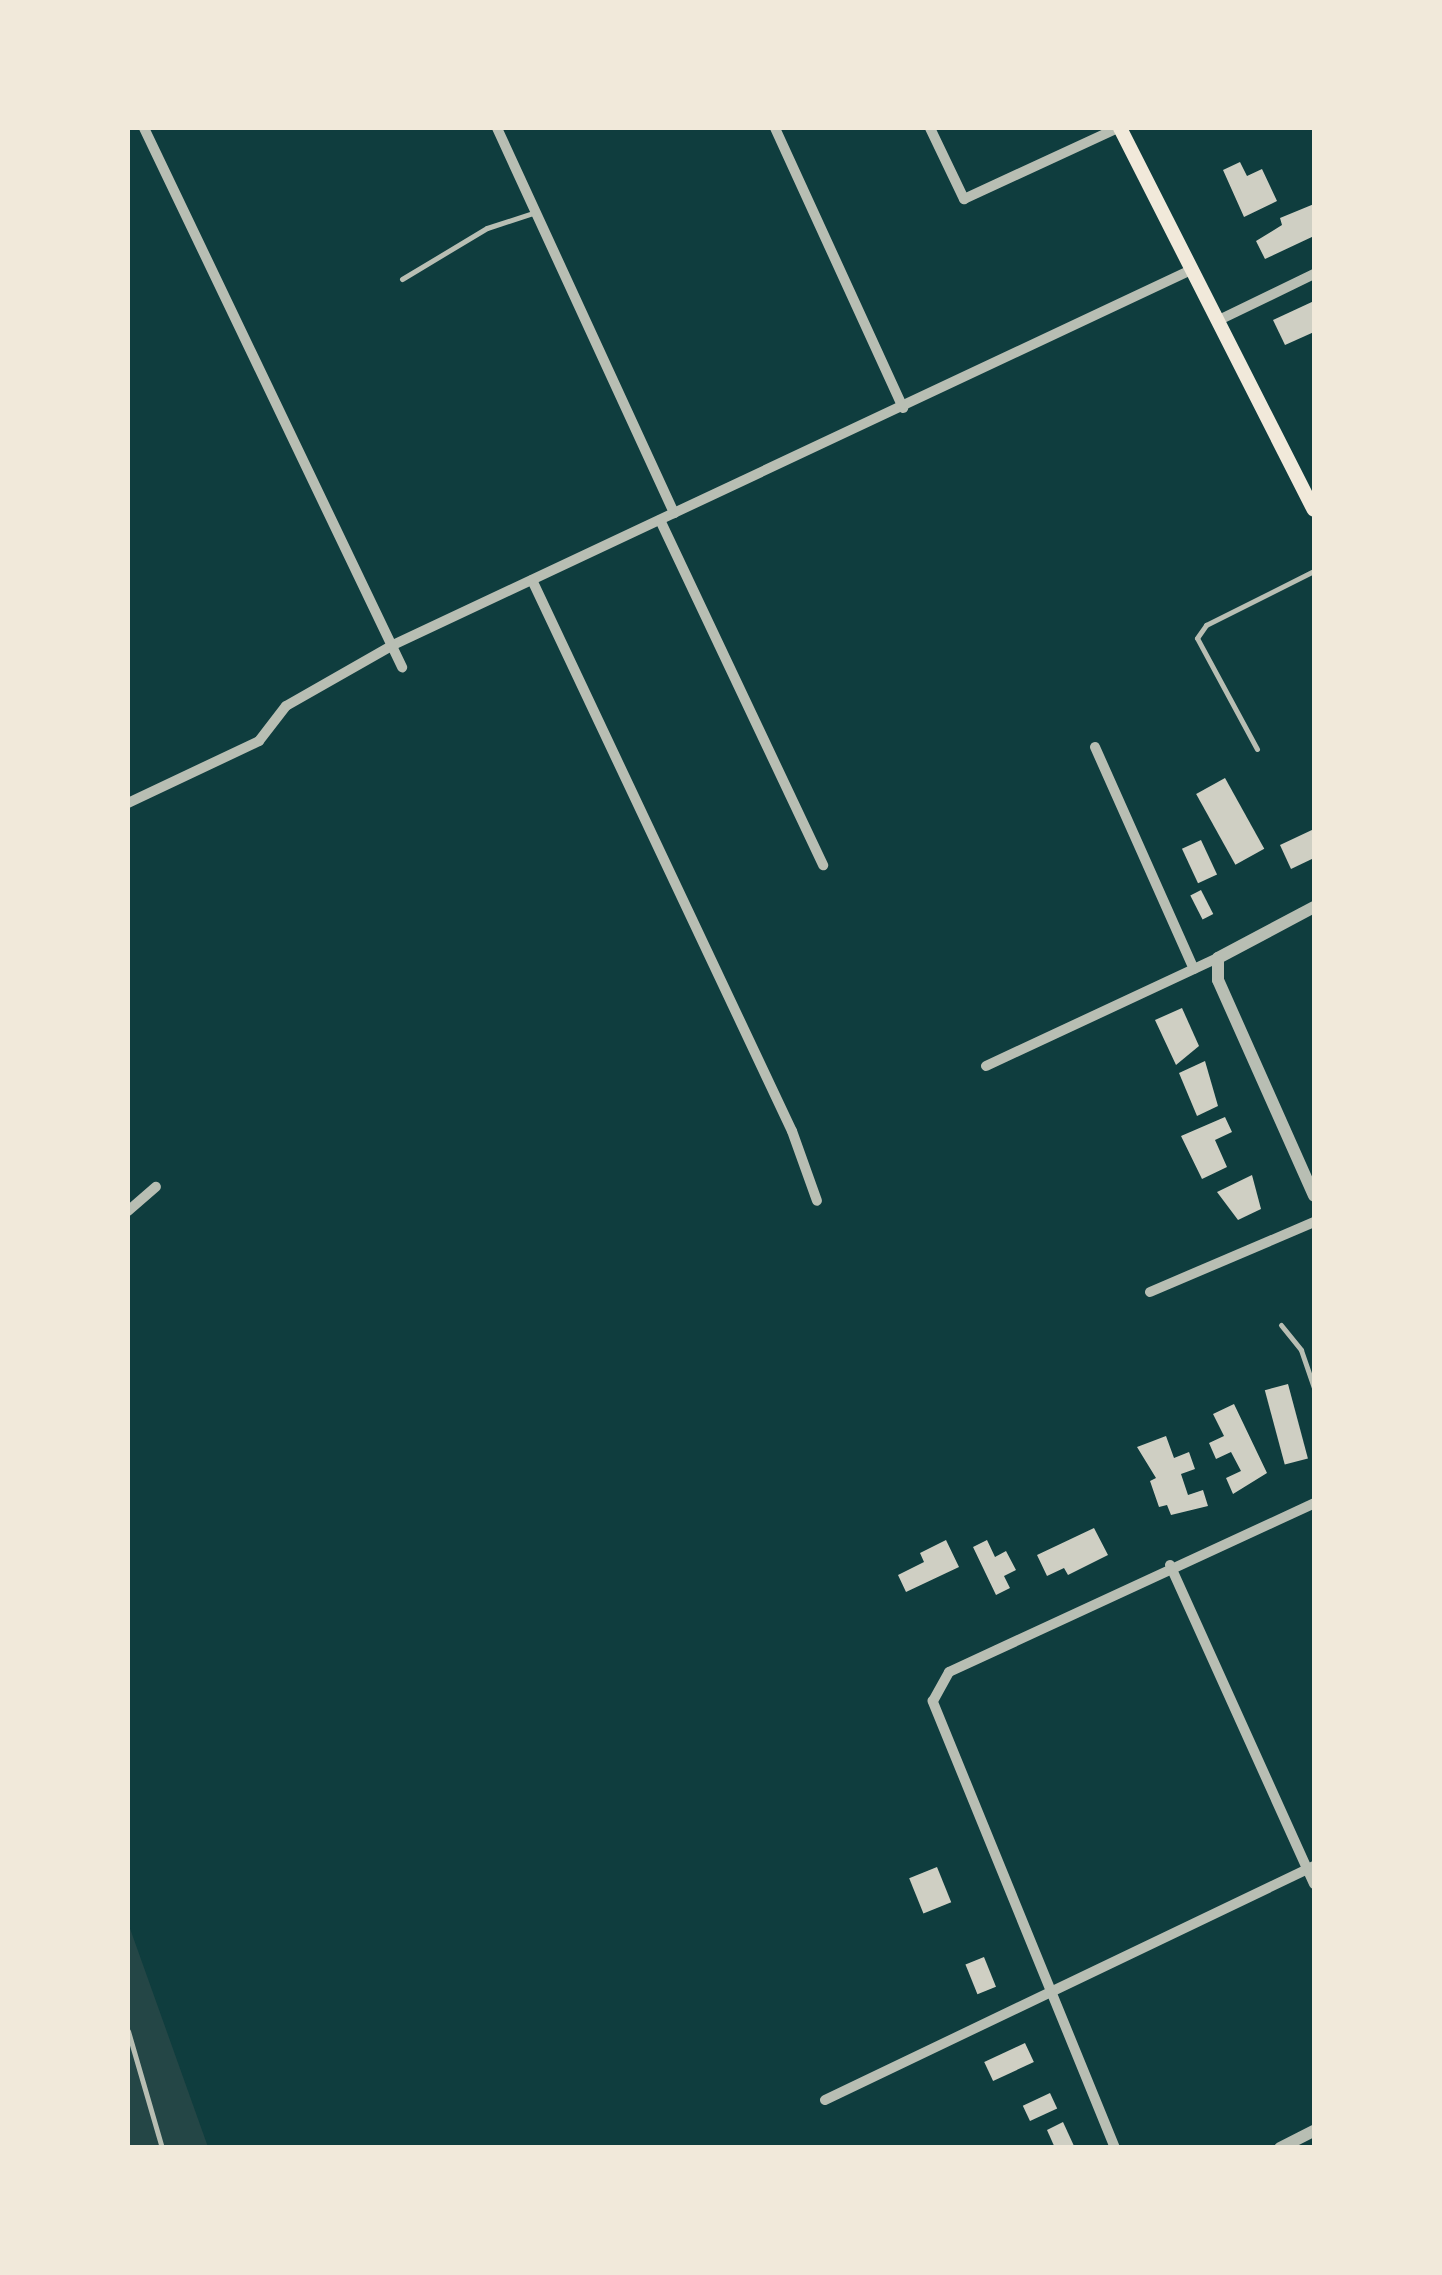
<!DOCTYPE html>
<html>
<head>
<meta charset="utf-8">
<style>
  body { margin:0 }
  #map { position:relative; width:1442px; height:2275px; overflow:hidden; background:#0f3d3e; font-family:Manrope,sans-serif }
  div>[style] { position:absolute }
  .green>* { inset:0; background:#244646 }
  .building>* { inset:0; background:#cfcfc3; transform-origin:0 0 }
  .service>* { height:5px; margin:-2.5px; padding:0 2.5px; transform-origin:2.5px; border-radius:2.5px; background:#b8beb3 }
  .minor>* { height:10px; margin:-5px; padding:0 5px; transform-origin:5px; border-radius:5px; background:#b8beb3 }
  .tertiary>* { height:12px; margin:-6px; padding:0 6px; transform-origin:6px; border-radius:6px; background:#b8beb3 }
  .secondary>* { height:14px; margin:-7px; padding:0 7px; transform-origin:7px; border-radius:7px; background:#f1e9da }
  span { translate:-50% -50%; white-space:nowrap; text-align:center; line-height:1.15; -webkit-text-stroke:9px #f1e9da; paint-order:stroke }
  .frame { position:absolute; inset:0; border:130px solid #f1e9da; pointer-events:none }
</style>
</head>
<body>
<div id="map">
  <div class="green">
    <div style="clip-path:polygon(128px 1923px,208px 2147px,128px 2147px)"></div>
  </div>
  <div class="building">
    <div style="clip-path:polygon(1240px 162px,1247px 176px,1262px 169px,1277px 201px,1244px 217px,1223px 170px)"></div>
    <div style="clip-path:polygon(1314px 204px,1314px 236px,1265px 259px,1256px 241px,1282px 225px,1280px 218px)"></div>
    <div style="clip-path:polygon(1314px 301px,1314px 332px,1285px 345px,1273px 320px)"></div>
    <div style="left:1225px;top:778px;width:81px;height:33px;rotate:61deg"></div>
    <div style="clip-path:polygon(1314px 829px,1314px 858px,1291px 869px,1280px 845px)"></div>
    <div style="left:1201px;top:840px;width:38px;height:21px;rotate:65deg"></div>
    <div style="left:1201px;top:890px;width:27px;height:12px;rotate:63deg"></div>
    <div style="clip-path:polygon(1182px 1008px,1199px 1046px,1176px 1065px,1155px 1020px)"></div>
    <div style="clip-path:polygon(1205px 1061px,1218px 1106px,1197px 1116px,1179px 1073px)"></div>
    <div style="clip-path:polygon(1225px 1117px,1232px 1132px,1215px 1140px,1227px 1167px,1202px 1179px,1181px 1136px)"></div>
    <div style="clip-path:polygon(1252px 1175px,1261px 1209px,1238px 1220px,1217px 1192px)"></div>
    <div style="left:1288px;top:1384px;width:77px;height:24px;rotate:75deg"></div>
    <div style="clip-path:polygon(1234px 1404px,1267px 1473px,1233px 1494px,1226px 1478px,1241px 1471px,1231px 1452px,1216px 1459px,1209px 1443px,1224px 1436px,1213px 1414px)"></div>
    <div style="clip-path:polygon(1166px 1436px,1174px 1458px,1189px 1452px,1195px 1469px,1181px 1474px,1188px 1495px,1203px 1490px,1208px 1506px,1171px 1515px,1167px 1505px,1159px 1507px,1150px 1481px,1156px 1478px,1137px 1447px)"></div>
    <div style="clip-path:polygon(1094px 1528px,1108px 1555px,1068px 1575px,1064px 1568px,1047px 1576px,1037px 1555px)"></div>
    <div style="clip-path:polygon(946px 1540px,959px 1567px,906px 1592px,898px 1575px,924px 1562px,920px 1553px)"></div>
    <div style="clip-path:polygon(987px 1540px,995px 1557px,1006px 1551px,1016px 1570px,1004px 1576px,1010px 1588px,996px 1595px,973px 1547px)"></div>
    <div style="left:937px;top:1867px;width:38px;height:30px;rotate:68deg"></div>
    <div style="left:984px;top:1957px;width:32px;height:20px;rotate:68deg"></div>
    <div style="left:1025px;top:2043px;width:21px;height:45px;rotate:65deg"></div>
    <div style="left:1050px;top:2093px;width:17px;height:30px;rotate:65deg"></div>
    <div style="clip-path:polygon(1063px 2122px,1074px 2146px,1055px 2148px,1047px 2130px)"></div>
  </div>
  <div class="service">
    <div style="left:402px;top:279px;width:99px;rotate:-31deg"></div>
    <div style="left:487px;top:228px;width:52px;rotate:-18.1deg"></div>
    <div style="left:1257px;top:749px;width:126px;rotate:-118.4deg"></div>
    <div style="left:1197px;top:638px;width:16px;rotate:-55deg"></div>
    <div style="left:1206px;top:625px;width:121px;rotate:-26.6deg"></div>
    <div style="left:1281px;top:1325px;width:32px;rotate:51deg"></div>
    <div style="left:1301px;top:1350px;width:39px;rotate:71deg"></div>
    <div style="left:128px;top:2031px;width:122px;rotate:73.8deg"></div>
  </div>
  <div class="minor">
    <div style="left:144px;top:128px;width:598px;rotate:64.42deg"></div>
    <div style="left:497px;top:128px;width:424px;rotate:65.3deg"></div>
    <div style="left:775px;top:128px;width:308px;rotate:65.4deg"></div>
    <div style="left:930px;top:128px;width:79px;rotate:64.4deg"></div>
    <div style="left:964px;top:199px;width:170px;rotate:-24.8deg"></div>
    <div style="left:1219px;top:320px;width:106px;rotate:-25.8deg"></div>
    <div style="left:660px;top:520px;width:382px;rotate:64.7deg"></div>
    <div style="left:532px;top:580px;width:609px;rotate:64.74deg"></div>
    <div style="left:792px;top:1131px;width:74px;rotate:70.3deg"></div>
    <div style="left:1095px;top:747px;width:243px;rotate:66deg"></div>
    <div style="left:128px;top:803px;width:145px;rotate:-25.3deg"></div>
    <div style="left:259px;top:741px;width:44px;rotate:-52.4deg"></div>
    <div style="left:286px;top:706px;width:123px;rotate:-29.7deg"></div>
    <div style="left:393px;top:645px;width:884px;rotate:-25.17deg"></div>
    <div style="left:986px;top:1066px;width:256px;rotate:-25deg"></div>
    <div style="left:128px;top:1211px;width:37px;rotate:-41deg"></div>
    <div style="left:1150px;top:1292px;width:178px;rotate:-23.1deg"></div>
    <div style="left:1170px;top:1565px;width:350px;rotate:65.7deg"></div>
    <div style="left:825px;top:2100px;width:542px;rotate:-25.57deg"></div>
    <div style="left:1115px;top:2148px;width:483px;rotate:-112.2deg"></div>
    <div style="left:933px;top:1701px;width:33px;rotate:-61deg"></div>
    <div style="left:949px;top:1672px;width:402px;rotate:-24.8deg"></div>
  </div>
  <div class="tertiary">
    <div style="left:1314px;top:907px;width:109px;rotate:152deg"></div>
    <div style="left:1218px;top:958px;width:22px;rotate:90deg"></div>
    <div style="left:1218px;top:980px;width:236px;rotate:66deg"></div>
    <div style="left:1280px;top:2148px;width:38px;rotate:-27deg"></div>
  </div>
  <div class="secondary">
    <div style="left:1120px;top:128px;width:428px;rotate:63.1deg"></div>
  </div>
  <div class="frame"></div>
</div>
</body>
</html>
